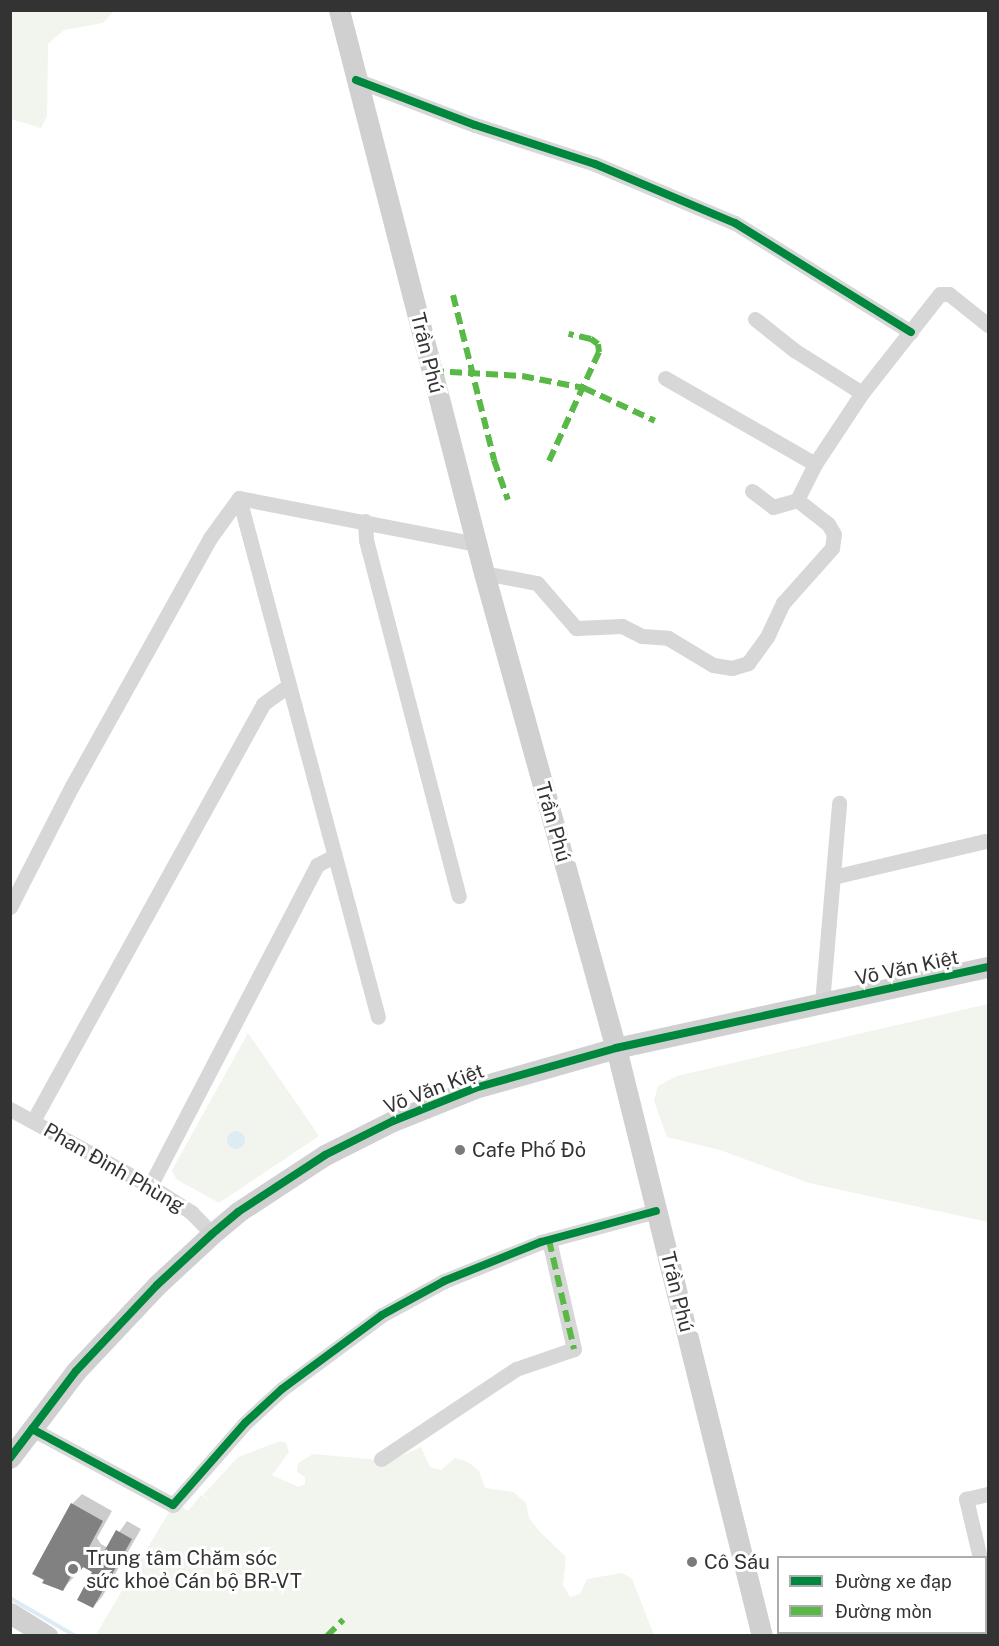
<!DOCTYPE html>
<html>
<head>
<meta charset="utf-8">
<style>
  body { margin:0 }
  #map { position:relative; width:999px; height:1646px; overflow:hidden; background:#fff; font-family:"Public Sans",sans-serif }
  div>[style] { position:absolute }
  .green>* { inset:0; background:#f1f5ed }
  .water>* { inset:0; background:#ddebf3 }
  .round { border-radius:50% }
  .shadow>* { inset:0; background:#0003 }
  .stream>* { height:4px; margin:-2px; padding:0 2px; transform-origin:2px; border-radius:2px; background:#ddebf3 }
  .building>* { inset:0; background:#818181 }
  .street>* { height:15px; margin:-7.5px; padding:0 7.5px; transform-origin:7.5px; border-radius:7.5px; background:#d7d7d7 }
  .secondary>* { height:21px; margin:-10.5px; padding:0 10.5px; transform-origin:10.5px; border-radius:10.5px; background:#d0d0d0 }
  .quiet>* { height:6px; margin-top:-3px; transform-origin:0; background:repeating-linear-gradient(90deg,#58b947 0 12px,transparent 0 18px) }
  .cycleway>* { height:8px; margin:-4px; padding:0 4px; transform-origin:4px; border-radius:4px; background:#00873e }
  .dots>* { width:16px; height:16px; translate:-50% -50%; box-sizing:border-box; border:3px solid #fff; border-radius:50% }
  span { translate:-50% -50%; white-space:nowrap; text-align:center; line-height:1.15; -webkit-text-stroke:6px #fff; paint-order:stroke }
  .street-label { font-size:20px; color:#333 }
  .poi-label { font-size:20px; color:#333 }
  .left { translate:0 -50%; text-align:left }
  .frame { position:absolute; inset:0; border:12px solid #333; pointer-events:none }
  .legend { position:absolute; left:777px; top:1556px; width:210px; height:78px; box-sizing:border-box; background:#fff; border:2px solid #adadad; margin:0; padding:8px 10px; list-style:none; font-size:18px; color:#333 }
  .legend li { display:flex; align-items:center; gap:12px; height:30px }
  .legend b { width:30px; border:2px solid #adadad }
</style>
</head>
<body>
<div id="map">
  <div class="green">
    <div style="clip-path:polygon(10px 11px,114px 11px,103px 23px,64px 30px,48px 44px,47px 116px,41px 128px,11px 119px)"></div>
    <div style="clip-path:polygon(988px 1004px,988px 1222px,809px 1183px,720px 1150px,667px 1137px,654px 1101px,658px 1086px,677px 1076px)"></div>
    <div style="clip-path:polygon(248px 1033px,319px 1136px,219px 1203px,176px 1179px,172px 1170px)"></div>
    <div style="clip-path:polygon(280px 1441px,286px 1443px,289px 1452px,272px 1475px,298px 1487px,305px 1484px,305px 1477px,297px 1472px,298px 1463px,313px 1454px,390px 1461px,421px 1447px,430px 1467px,441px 1470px,455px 1458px,468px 1462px,479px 1471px,485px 1488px,513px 1492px,526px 1503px,529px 1518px,540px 1532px,566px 1557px,563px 1585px,570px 1597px,580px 1594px,587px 1579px,622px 1573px,632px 1579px,654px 1635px,95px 1636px,169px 1512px,145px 1499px,156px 1488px,188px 1511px,201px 1495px,212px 1502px,203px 1495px,238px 1457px)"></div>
  </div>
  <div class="water">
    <div class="round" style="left:227px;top:1131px;width:18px;height:18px"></div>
  </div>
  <div class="shadow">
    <div style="clip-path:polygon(82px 1494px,112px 1511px,97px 1538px,101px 1544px,108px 1548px,127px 1521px,141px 1529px,102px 1597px,93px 1607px,94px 1572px,84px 1566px,62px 1590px,72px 1504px)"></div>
  </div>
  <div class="stream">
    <div style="left:10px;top:1598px;width:75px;rotate:30.3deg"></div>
  </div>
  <div class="building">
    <div style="clip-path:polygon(71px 1503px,103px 1521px,88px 1549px,91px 1554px,100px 1559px,116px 1530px,132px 1539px,93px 1608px,77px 1600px,92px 1572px,83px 1567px,81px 1570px,76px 1567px,63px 1591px,42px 1583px,44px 1580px,32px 1574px)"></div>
  </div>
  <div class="street">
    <div style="left:356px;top:80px;width:127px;rotate:20.7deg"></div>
    <div style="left:475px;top:125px;width:126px;rotate:18deg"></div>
    <div style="left:595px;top:164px;width:152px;rotate:22.9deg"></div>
    <div style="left:735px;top:223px;width:207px;rotate:31.8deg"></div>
    <div style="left:755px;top:319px;width:50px;rotate:38.5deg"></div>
    <div style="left:794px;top:350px;width:80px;rotate:32.3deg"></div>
    <div style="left:665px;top:378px;width:173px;rotate:29.8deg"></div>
    <div style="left:752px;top:491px;width:26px;rotate:37deg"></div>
    <div style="left:773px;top:507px;width:25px;rotate:-16deg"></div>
    <div style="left:797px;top:500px;width:40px;rotate:-63.4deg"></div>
    <div style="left:815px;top:464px;width:85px;rotate:-56.5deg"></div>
    <div style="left:862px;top:393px;width:126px;rotate:-51.8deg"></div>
    <div style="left:940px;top:294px;width:9px"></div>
    <div style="left:949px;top:294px;width:50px;rotate:38.5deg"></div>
    <div style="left:239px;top:498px;width:537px;rotate:75.01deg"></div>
    <div style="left:239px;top:498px;width:241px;rotate:11deg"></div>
    <div style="left:365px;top:521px;width:19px;rotate:87deg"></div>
    <div style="left:366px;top:540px;width:368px;rotate:75.4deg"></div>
    <div style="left:484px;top:573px;width:54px;rotate:10.7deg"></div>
    <div style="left:537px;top:583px;width:60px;rotate:49.1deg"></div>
    <div style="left:576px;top:628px;width:46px;rotate:-2.5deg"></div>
    <div style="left:622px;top:626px;width:22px;rotate:27deg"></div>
    <div style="left:642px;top:636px;width:26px;rotate:4deg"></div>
    <div style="left:668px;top:638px;width:52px;rotate:31deg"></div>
    <div style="left:713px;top:665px;width:19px;rotate:9deg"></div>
    <div style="left:732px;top:668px;width:17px;rotate:-17deg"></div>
    <div style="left:748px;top:663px;width:32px;rotate:-54deg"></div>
    <div style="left:767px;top:637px;width:38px;rotate:-65deg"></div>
    <div style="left:783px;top:603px;width:74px;rotate:-48.3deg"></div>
    <div style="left:832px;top:548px;width:14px;rotate:-82deg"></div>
    <div style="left:834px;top:534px;width:12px;rotate:-121deg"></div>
    <div style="left:828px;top:524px;width:39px;rotate:-142deg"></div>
    <div style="left:833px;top:877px;width:156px;rotate:-13.3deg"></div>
    <div style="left:10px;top:907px;width:136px;rotate:-62.9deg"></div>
    <div style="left:72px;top:786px;width:284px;rotate:-60.9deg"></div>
    <div style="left:210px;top:538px;width:49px;rotate:-54.1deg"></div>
    <div style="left:822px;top:1003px;width:201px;rotate:-85.1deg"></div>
    <div style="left:10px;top:1109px;width:160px;rotate:28.8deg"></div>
    <div style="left:150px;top:1186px;width:49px;rotate:32.4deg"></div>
    <div style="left:191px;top:1212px;width:30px;rotate:46deg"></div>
    <div style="left:33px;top:1121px;width:476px;rotate:-61.1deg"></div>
    <div style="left:263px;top:704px;width:31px;rotate:-36deg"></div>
    <div style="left:150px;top:1186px;width:362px;rotate:-62.5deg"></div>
    <div style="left:317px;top:865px;width:19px;rotate:-28deg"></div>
    <div style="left:32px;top:1429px;width:160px;rotate:28.3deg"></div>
    <div style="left:173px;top:1505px;width:109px;rotate:-48.7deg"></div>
    <div style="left:245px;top:1423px;width:50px;rotate:-42.6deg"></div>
    <div style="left:282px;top:1389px;width:124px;rotate:-36.5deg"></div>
    <div style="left:382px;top:1315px;width:71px;rotate:-28.7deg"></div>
    <div style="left:444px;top:1281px;width:105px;rotate:-21.9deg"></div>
    <div style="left:541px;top:1242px;width:119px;rotate:-15.1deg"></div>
    <div style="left:381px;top:1459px;width:162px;rotate:-33.7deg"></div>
    <div style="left:516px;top:1369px;width:61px;rotate:-19deg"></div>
    <div style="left:574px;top:1349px;width:112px;rotate:-102.9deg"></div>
    <div style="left:980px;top:1558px;width:61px;rotate:-103.3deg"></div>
    <div style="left:966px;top:1499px;width:23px;rotate:-13deg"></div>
    <div style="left:986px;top:1578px;width:12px;rotate:81deg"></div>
  </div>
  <div class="secondary">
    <div style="left:339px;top:10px;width:581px;rotate:75.56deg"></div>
    <div style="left:484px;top:573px;width:493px;rotate:74.5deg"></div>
    <div style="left:616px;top:1048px;width:606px;rotate:76.06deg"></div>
    <div style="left:10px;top:1458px;width:109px;rotate:-52.8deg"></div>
    <div style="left:76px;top:1371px;width:118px;rotate:-46.7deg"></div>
    <div style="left:157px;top:1285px;width:75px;rotate:-42.8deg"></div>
    <div style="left:212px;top:1234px;width:34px;rotate:-40deg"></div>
    <div style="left:238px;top:1212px;width:104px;rotate:-33.2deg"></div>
    <div style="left:325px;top:1155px;width:76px;rotate:-26.6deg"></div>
    <div style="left:393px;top:1121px;width:88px;rotate:-21.9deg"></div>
    <div style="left:475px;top:1088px;width:147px;rotate:-15.8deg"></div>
    <div style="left:616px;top:1048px;width:381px;rotate:-12.3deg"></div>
    <div style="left:10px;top:1613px;width:44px;rotate:31.9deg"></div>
  </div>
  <div class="quiet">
    <div style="left:453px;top:295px;width:170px;rotate:76deg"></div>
    <div style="left:494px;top:460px;width:42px;rotate:70.7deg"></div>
    <div style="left:432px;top:371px;width:90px;rotate:3.2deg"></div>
    <div style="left:522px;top:376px;width:63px;rotate:11deg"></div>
    <div style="left:584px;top:388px;width:78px;rotate:24.9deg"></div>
    <div style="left:549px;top:461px;width:120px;rotate:-65.4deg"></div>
    <div style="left:599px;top:352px;width:8px;rotate:-97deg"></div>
    <div style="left:598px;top:344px;width:9px;rotate:-144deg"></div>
    <div style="left:591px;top:339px;width:23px;rotate:-167deg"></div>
    <div style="left:549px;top:1240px;width:112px;rotate:77.1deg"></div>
    <div style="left:327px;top:1636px;width:23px;rotate:-45deg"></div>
  </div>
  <div class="cycleway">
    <div style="left:356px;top:80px;width:127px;rotate:20.7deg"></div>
    <div style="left:475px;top:125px;width:126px;rotate:18deg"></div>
    <div style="left:595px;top:164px;width:152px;rotate:22.9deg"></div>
    <div style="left:735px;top:223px;width:207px;rotate:31.8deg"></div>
    <div style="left:32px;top:1429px;width:160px;rotate:28.3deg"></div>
    <div style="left:173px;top:1505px;width:109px;rotate:-48.7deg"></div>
    <div style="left:245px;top:1423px;width:50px;rotate:-42.6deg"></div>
    <div style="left:282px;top:1389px;width:124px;rotate:-36.5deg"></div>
    <div style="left:382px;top:1315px;width:71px;rotate:-28.7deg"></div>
    <div style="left:444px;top:1281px;width:105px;rotate:-21.9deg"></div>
    <div style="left:541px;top:1242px;width:119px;rotate:-15.1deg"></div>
    <div style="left:10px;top:1458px;width:109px;rotate:-52.8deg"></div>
    <div style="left:76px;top:1371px;width:118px;rotate:-46.7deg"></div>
    <div style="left:157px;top:1285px;width:75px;rotate:-42.8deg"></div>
    <div style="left:212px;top:1234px;width:34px;rotate:-40deg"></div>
    <div style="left:238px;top:1212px;width:104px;rotate:-33.2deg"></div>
    <div style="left:325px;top:1155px;width:76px;rotate:-26.6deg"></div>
    <div style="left:393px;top:1121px;width:88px;rotate:-21.9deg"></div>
    <div style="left:475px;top:1088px;width:147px;rotate:-15.8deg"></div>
    <div style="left:616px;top:1048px;width:381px;rotate:-12.3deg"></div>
  </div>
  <div class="dots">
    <div style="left:460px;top:1150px;background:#7a7a7a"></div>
    <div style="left:692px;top:1562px;background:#7a7a7a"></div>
    <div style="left:73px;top:1569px;background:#7a7a7a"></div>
  </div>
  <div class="street-label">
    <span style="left:427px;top:353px;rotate:76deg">Trần Phú</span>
    <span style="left:553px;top:822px;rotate:74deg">Trần Phú</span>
    <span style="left:907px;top:968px;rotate:-12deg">Võ Văn Kiệt</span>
    <span style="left:434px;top:1089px;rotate:-21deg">Võ Văn Kiệt</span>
    <span style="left:114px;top:1168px;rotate:30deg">Phan Đình Phùng</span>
    <span style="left:677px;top:1292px;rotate:76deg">Trần Phú</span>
  </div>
  <div class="poi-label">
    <span class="left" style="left:472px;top:1150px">Cafe Phố Đỏ</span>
    <span class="left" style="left:86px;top:1570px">Trung tâm Chăm sóc<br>sức khoẻ Cán bộ BR-VT</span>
    <span class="left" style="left:704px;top:1562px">Cô Sáu</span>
  </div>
  <div class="frame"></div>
  <ul class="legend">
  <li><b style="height:8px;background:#00873e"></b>Đường xe đạp</li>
  <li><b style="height:8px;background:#58b947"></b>Đường mòn</li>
  </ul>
</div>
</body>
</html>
